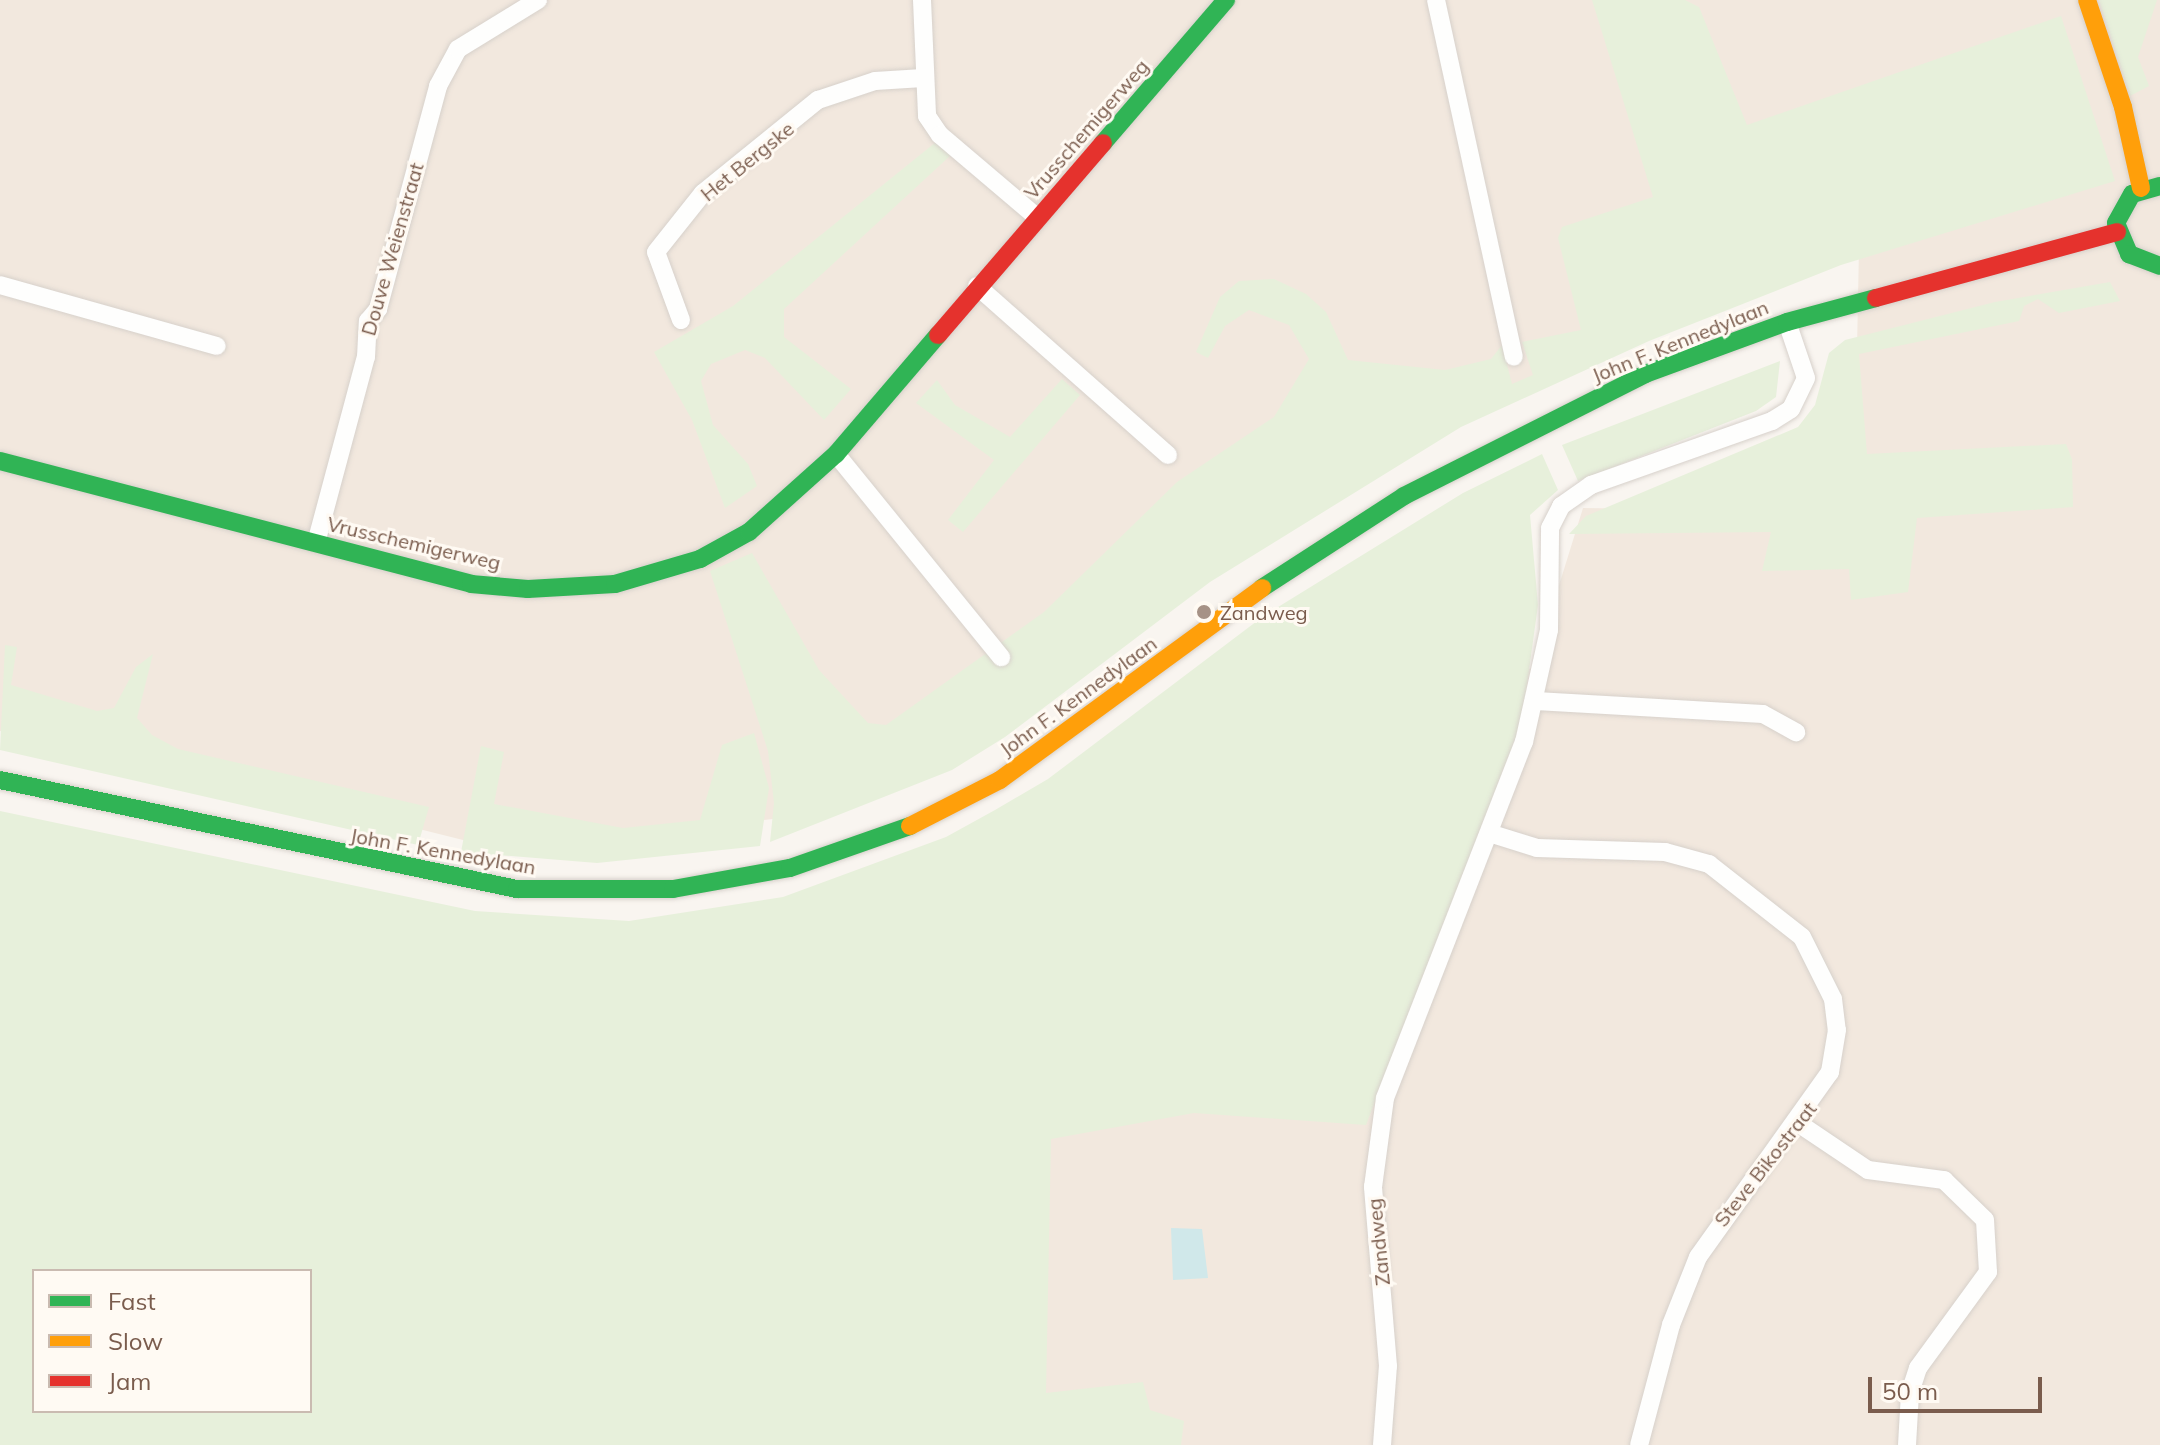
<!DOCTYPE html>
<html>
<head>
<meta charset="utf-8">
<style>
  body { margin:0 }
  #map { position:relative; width:2160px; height:1445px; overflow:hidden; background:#f9f5f0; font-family:Mulish,sans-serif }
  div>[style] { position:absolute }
  .residential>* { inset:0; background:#f2e8de }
  .green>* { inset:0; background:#e7f0db }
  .water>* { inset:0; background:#d0e8ea }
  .roads { filter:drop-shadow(0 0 2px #d7d1cb) drop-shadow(0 0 2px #d7d1cb) }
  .street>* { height:18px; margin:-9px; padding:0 9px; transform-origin:9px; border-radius:9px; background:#fefefd }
  .fast>* { height:18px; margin:-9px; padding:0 9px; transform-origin:9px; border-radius:9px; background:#30b455 }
  .slow>* { height:18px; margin:-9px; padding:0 9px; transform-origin:9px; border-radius:9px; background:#ff9f0a }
  .jam>* { height:18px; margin:-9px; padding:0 9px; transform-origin:9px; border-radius:9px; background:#e5322d }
  .dots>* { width:22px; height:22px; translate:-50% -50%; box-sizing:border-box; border:4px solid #fffaf3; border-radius:50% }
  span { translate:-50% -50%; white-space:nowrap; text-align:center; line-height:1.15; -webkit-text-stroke:6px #fffaf3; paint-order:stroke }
  .street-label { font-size:20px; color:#7a5c4d }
  .poi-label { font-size:20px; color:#7a5c4d }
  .left { translate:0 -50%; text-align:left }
  .legend { position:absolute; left:32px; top:1269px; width:280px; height:144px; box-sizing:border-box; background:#fffaf3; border:2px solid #cabbb1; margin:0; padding:10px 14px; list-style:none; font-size:24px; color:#7a5c4d }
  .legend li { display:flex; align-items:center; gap:16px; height:40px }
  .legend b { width:40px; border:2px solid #cabbb1 }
  .scale { position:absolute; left:1868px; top:1377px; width:174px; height:36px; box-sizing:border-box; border:4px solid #7a5c4d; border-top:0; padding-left:10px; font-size:24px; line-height:28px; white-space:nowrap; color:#7a5c4d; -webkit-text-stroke:6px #fffaf3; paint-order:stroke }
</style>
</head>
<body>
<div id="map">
  <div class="residential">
    <div style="clip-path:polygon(0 0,2160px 0,2160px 1445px,816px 1445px,784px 1141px,1534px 666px,1583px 508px,1804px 511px,1856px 400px,1859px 248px,1725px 275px,1218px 562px,824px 813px,503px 850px,87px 746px,0 731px)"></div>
  </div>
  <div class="green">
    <div style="clip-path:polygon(1592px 0,1685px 0,1699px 7px,1747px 125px,2061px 16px,2115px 181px,1841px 265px,1649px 341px,1461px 427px,1210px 582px,1005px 737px,952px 770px,770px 842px,774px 803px,768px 751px,710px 571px,752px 553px,819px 670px,868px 723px,886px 725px,1044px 612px,1177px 482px,1274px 417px,1309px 359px,1289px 325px,1249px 310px,1225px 326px,1208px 358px,1196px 352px,1220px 297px,1239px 281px,1274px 279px,1306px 294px,1326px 312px,1348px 360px,1445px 370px,1491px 359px,1502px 345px,1512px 384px,1533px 375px,1522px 342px,1581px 330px,1558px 238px,1562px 227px,1653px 197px)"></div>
    <div style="clip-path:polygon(2099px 0,2157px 0,2138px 57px,2149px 86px,2130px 96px)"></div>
    <div style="clip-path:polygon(936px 142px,951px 155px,784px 309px,784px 337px,851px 389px,824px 420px,765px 358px,745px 350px,711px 364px,701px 381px,713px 425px,748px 464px,757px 486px,725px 508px,692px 420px,654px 352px,733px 306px)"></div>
    <div style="clip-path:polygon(2110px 282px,2120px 301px,2059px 313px,2038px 299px,2024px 306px,2019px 321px,1859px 354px,1867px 454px,2066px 444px,2072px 459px,2073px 507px,1917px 518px,1908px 592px,1851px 600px,1849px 569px,1762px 571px,1771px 532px,1569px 534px,1586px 516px,1798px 427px,1815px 405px,1829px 353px,1845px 340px,1995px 302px)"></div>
    <div style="clip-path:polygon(1780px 361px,1776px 397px,1756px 411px,1578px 481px,1562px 445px)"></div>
    <div style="clip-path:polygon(1062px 379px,1080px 395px,963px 532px,948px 520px,994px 460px,916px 403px,937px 380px,955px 405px,1010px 437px)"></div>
    <div style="clip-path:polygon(evenodd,1542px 454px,1558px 490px,1530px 515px,1538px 605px,1522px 721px,1366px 1125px,1194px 1113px,1051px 1139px,1046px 1393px,1143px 1382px,1150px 1410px,1184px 1421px,1181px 1445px,0 1445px,0 811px,475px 911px,629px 921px,783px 897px,946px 837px,995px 810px,1048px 779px,1265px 615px,1463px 493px,1542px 454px,34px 1271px,310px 1271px,310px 1411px,34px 1411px,34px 1271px)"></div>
    <div style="clip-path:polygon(5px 645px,17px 647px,11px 685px,97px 711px,114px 708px,136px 667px,153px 654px,137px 718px,152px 735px,178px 749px,429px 807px,418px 845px,0 750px)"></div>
    <div style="clip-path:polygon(754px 733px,769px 788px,760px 846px,597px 863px,461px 852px,481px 746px,504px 752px,494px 804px,623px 828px,700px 820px,722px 745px)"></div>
  </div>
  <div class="water">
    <div style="clip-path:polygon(1171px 1228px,1202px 1229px,1208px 1278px,1173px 1280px)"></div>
  </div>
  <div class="roads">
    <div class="street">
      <div style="left:922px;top:0;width:116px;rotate:87.5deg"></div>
      <div style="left:927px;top:116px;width:23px;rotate:56deg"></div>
      <div style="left:940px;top:135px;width:128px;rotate:40.3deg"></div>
      <div style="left:1436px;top:0;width:365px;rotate:77.7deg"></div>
      <div style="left:0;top:285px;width:225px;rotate:15.7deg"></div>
      <div style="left:977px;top:286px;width:255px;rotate:41.5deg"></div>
      <div style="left:681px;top:320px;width:72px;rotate:-110.2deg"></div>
      <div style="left:656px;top:252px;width:75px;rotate:-51.5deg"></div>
      <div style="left:703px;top:193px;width:148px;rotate:-39deg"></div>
      <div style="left:818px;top:100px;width:60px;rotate:-18.4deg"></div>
      <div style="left:875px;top:81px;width:48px;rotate:-3.6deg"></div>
      <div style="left:836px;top:454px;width:262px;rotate:50.9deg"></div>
      <div style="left:316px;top:543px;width:193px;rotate:-75deg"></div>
      <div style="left:366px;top:357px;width:36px;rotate:-87deg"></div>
      <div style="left:368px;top:321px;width:16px;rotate:-50deg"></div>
      <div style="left:378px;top:309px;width:231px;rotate:-74.9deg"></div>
      <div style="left:438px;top:86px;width:42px;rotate:-61.6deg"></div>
      <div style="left:458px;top:49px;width:94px;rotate:-31.5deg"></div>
      <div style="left:1536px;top:701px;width:227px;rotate:3.3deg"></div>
      <div style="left:1763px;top:714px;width:38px;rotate:29deg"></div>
      <div style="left:1489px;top:833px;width:50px;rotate:17.4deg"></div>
      <div style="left:1537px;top:848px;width:128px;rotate:1.8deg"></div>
      <div style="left:1665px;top:852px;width:46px;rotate:15.3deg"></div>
      <div style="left:1709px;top:864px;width:118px;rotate:38.1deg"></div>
      <div style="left:1802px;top:937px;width:69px;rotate:63.4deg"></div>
      <div style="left:1833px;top:999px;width:31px;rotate:83deg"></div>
      <div style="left:1837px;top:1030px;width:43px;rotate:99.5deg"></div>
      <div style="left:1830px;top:1072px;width:227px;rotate:125.5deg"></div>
      <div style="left:1698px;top:1257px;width:73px;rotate:111.7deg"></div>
      <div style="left:1671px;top:1325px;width:124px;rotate:104.9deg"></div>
      <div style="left:1798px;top:1123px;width:84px;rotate:33.9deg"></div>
      <div style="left:1868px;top:1170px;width:77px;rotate:7.5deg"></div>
      <div style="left:1944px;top:1180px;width:57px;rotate:44.3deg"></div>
      <div style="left:1985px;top:1220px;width:52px;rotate:86.7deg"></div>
      <div style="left:1988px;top:1272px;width:119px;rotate:126.1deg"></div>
      <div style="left:1918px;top:1368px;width:26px;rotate:108deg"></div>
      <div style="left:1910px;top:1393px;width:52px;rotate:93.3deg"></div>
      <div style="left:1382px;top:1445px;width:79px;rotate:-85.7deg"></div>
      <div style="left:1388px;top:1366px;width:180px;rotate:-94.8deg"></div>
      <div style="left:1373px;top:1187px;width:90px;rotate:-82.3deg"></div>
      <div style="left:1385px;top:1098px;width:382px;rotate:-68.7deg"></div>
      <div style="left:1524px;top:742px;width:115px;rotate:-77.4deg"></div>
      <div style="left:1549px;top:630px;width:102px;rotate:-89.4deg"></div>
      <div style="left:1550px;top:528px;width:25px;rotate:-63deg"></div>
      <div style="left:1561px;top:506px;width:37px;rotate:-35deg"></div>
      <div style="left:1591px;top:485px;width:192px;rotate:-19.5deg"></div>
      <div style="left:1772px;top:421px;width:22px;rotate:-32deg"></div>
      <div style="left:1791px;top:409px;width:34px;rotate:-64deg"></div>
      <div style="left:1806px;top:378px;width:59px;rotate:-108.7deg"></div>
    </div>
    <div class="fast">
      <div style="left:1103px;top:143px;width:189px;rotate:-49.3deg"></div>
      <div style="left:2160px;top:186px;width:29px;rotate:164deg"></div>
      <div style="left:2132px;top:194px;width:33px;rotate:119deg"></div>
      <div style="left:2116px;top:223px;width:34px;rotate:67deg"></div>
      <div style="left:2129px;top:254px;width:33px;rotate:21deg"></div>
      <div style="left:0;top:461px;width:487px;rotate:14.6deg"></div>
      <div style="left:471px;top:584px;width:57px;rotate:5deg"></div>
      <div style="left:528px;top:589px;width:87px;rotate:-3.3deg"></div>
      <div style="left:615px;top:584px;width:89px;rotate:-16.4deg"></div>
      <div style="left:700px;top:559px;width:56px;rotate:-28.9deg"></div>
      <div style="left:749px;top:532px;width:117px;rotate:-41.9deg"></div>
      <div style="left:836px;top:454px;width:157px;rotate:-49.4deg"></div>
      <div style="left:1262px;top:588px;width:169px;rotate:-32.9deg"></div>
      <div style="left:1404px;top:496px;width:270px;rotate:-26.8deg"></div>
      <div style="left:1645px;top:374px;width:151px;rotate:-20.1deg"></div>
      <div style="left:1787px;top:322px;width:92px;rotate:-15.1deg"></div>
      <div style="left:0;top:780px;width:528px;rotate:11.91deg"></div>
      <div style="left:517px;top:889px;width:156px"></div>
      <div style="left:673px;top:889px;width:119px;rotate:-10.2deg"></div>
      <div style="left:790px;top:868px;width:127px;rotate:-19.3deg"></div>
    </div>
    <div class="slow">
      <div style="left:2087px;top:0;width:113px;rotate:71.4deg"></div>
      <div style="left:2123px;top:107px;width:83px;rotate:77.5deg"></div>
      <div style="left:910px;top:826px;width:101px;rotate:-27.1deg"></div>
      <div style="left:1000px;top:780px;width:325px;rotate:-36.2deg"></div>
    </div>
    <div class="jam">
      <div style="left:1876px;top:298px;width:250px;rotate:-15.3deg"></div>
      <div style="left:938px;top:335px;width:253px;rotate:-49.3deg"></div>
    </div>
  </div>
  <div class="dots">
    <div style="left:1204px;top:612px;background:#a69286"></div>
  </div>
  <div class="street-label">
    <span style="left:1086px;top:129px;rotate:-49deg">Vrusschemigerweg</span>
    <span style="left:747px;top:161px;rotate:-39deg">Het Bergske</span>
    <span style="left:392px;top:249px;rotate:-74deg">Douve Weienstraat</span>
    <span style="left:1680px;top:341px;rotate:-22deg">John F. Kennedylaan</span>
    <span style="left:414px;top:543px;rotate:13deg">Vrusschemigerweg</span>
    <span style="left:1078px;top:696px;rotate:-36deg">John F. Kennedylaan</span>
    <span style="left:443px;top:851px;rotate:10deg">John F. Kennedylaan</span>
    <span style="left:1765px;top:1164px;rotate:-52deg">Steve Bikostraat</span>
    <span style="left:1378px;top:1242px;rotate:-96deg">Zandweg</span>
  </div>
  <div class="poi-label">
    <span class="left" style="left:1220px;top:612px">Zandweg</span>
  </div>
  <ul class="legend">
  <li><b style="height:10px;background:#30b455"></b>Fast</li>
  <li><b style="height:10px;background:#ff9f0a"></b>Slow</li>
  <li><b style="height:10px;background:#e5322d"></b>Jam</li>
  </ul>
  <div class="scale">50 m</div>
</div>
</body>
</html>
